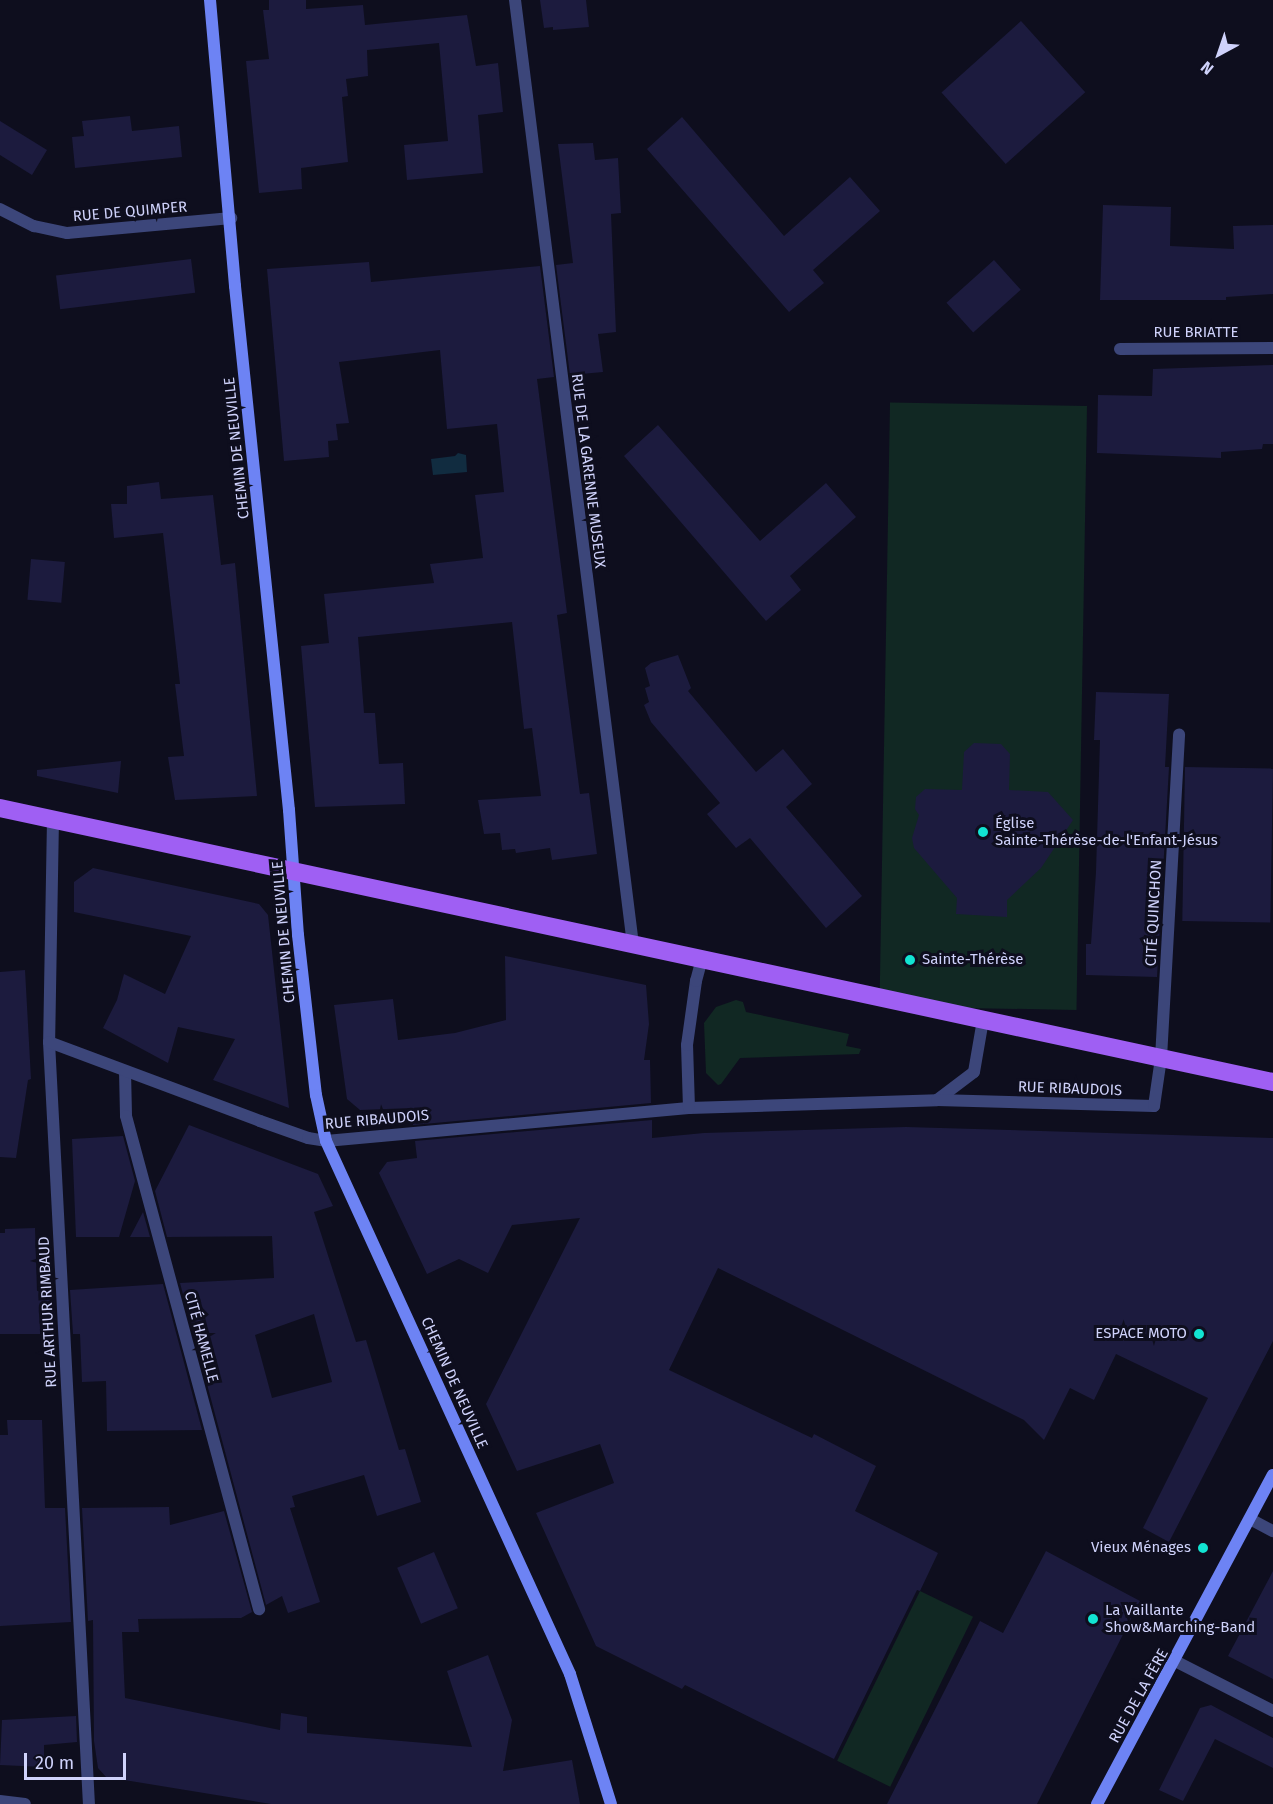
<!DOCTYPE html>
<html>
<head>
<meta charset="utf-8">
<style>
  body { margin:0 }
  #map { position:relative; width:1273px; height:1804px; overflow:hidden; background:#0e0e1e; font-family:"Fira Sans",sans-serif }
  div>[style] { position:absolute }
  .green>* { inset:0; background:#112823; transform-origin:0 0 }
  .water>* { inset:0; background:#112c40 }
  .building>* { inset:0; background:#1c1b3e; transform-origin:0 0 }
  .lane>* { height:12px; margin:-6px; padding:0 6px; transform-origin:6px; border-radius:6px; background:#3c467a }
  .street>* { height:12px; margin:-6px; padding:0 6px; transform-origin:6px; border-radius:6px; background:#3c467a }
  .secondary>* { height:12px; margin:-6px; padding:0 6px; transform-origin:6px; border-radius:6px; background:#6d83f4 }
  .primary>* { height:18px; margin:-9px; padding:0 9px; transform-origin:9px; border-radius:9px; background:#9f5ff3 }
  .dots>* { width:16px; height:16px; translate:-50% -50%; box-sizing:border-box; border:3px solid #0e0e1e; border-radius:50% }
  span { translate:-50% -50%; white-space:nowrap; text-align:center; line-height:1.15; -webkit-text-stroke:6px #0e0e1e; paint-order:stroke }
  .street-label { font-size:15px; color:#cfd2fb }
  .poi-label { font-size:15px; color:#cfd2fb }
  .left { translate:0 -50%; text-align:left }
  .right { translate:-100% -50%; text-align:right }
  .north { position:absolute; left:1189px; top:24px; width:60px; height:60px; -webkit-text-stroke:4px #0e0e1e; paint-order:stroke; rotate:220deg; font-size:16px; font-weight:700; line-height:24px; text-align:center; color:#cfd2fb }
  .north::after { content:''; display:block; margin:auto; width:21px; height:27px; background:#cfd2fb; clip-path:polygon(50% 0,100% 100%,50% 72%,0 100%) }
  .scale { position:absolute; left:24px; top:1753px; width:102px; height:27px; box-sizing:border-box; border:3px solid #cfd2fb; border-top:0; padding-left:8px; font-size:18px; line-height:21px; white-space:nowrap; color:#cfd2fb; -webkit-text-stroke:4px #0e0e1e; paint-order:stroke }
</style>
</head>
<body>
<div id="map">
  <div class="green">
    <div style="left:1087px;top:406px;width:604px;height:197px;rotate:91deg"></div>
    <div style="clip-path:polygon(736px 1000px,743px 1002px,746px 1012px,849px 1034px,846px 1046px,861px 1049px,859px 1054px,740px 1058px,721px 1084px,718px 1085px,706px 1073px,704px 1023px,716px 1007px)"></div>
    <div style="left:920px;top:1591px;width:59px;height:189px;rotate:26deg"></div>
  </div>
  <div class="water">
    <div style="clip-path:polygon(458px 453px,466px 455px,467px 472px,433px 475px,431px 459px,455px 456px)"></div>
  </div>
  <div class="building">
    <div style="clip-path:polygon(269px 0,306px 0,306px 9px,363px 5px,365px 25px,467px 15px,476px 66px,498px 63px,503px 112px,478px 115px,483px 173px,407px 180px,404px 145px,448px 141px,439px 43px,367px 50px,368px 76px,346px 79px,348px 96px,342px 97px,348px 162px,301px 168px,302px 189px,259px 193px,246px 61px,269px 59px,263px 10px,269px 10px)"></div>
    <div style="clip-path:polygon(540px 0,586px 0,589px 27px,553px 30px,553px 27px,544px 28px)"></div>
    <div style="left:1021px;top:21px;width:96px;height:107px;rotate:48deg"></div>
    <div style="clip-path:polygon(130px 116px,132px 131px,179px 126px,182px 157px,75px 168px,72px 137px,84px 136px,82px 121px)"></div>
    <div style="clip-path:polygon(682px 117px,784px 236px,850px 177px,880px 211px,813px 270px,824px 283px,789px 312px,647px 149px)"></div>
    <div style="clip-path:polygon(0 121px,47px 150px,32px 175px,0 155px)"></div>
    <div style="clip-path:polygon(593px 143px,595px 160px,618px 158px,621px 213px,611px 214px,616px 332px,598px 334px,603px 372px,570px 375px,556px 265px,573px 263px,558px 144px)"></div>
    <div style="clip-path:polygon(1103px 205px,1171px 207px,1170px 246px,1234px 249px,1233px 226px,1273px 225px,1273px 294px,1226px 297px,1226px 300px,1100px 300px)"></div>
    <div style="left:191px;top:259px;width:34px;height:136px;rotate:83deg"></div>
    <div style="left:994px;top:260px;width:40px;height:64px;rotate:48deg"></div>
    <div style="clip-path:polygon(369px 262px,371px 282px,540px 266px,554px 377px,537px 379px,567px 613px,557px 615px,580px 794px,589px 793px,597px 854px,552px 860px,550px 848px,516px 853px,515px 849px,502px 850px,500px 833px,484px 834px,478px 800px,541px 796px,532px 728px,524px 729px,512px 622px,358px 637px,364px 713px,375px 713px,379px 764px,403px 763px,405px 804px,315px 807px,301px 646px,329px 643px,324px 594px,434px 583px,430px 564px,483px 558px,475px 495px,504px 492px,497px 424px,447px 429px,440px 350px,339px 362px,349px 423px,336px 424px,338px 440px,328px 441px,329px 457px,284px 461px,267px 269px)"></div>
    <div style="clip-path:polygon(1273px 365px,1273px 444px,1263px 444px,1262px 449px,1221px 452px,1221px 458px,1097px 453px,1098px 395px,1152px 396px,1153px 369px)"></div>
    <div style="clip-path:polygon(658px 425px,760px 541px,826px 483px,856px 517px,790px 576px,801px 590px,766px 621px,624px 456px)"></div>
    <div style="clip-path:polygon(159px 482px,161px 499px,213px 495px,221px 565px,235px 563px,257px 796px,175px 800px,168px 757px,184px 756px,175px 684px,180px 684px,163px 533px,114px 538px,111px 504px,127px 504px,127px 486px)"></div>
    <div style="left:31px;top:559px;width:34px;height:41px;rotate:5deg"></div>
    <div style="clip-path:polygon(678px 655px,691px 688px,688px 691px,756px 772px,783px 749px,812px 784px,786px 807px,862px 896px,826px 928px,750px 838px,736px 848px,707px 814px,720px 803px,651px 722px,644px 705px,649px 702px,645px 688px,650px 686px,645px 668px,651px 663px)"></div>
    <div style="clip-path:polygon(1096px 692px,1169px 694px,1165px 767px,1169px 767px,1157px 977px,1086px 975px,1086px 944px,1091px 944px,1096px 872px,1100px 740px,1094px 740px)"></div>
    <div style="clip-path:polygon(974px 743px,1001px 744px,1010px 754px,1009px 790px,1048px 792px,1073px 820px,1041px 868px,1007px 900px,1007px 917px,956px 914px,957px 898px,914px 848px,912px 838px,919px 815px,915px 809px,916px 797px,925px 789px,962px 790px,964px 752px)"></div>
    <div style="clip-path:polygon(121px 761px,118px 793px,37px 776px,37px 770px)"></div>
    <div style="left:1185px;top:767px;width:88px;height:154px;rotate:1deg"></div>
    <div style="clip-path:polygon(93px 868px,259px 904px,268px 915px,289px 1108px,213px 1080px,235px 1039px,178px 1027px,168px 1063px,103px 1028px,117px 1000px,124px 974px,165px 994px,191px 936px,74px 912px,74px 882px)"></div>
    <div style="clip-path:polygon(505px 956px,646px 985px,649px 1024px,644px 1060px,650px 1060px,651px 1103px,413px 1125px,412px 1108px,360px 1110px,347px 1099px,334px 1005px,393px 999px,398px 1040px,455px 1033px,506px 1020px)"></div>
    <div style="clip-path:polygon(25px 970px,31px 1079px,28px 1080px,16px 1158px,0 1157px,0 972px)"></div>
    <div style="clip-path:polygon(652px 1120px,652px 1138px,704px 1133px,906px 1127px,1273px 1138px,1273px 1341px,1169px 1542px,1143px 1528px,1208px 1398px,1116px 1354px,1094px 1400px,1070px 1388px,1044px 1440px,1024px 1420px,718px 1268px,669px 1370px,812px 1438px,814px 1434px,876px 1466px,855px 1511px,938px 1553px,920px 1591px,917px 1590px,834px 1759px,685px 1685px,682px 1689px,596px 1646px,536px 1513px,614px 1483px,600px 1444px,517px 1471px,486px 1404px,580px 1218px,512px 1225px,488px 1273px,459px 1259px,427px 1274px,379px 1173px,387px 1162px,417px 1158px,415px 1141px)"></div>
    <div style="clip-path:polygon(evenodd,189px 1125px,318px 1174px,333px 1206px,314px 1212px,356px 1342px,366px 1340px,399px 1450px,405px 1449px,421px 1502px,377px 1516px,364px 1475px,292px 1496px,295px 1507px,290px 1508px,320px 1602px,288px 1613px,282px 1596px,266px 1605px,180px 1283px,274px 1278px,272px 1236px,167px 1237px,155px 1191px,189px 1125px,314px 1314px,332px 1382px,272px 1398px,255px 1335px,314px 1314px)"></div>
    <div style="clip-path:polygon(123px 1136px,135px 1181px,119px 1237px,76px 1237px,72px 1139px)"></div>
    <div style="clip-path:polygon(143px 1212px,150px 1237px,130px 1237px)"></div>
    <div style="clip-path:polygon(35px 1228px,37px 1291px,54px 1290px,56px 1334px,0 1334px,0 1233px,5px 1233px,5px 1229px)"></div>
    <div style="clip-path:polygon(163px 1284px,202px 1430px,107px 1431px,106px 1381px,82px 1382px,80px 1334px,73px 1334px,70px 1290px)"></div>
    <div style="clip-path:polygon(7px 1420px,42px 1420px,45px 1508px,65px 1508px,71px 1622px,0 1626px,0 1435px,8px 1435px)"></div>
    <div style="clip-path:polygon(169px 1507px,170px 1525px,224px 1511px,252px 1612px,241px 1618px,138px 1619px,139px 1632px,122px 1632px,125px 1698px,280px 1730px,281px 1713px,307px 1717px,307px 1733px,472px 1747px,447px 1671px,488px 1655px,512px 1720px,503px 1771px,572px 1760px,580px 1804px,271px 1804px,106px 1777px,98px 1768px,94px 1741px,93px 1620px,88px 1621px,82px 1508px)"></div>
    <div style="clip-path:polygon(1046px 1551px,1140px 1601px,1037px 1804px,887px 1804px,980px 1621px,1003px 1633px)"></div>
    <div style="left:434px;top:1552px;width:61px;height:40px;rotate:67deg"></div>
    <div style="clip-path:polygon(1273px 1571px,1273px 1679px,1228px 1656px)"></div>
    <div style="clip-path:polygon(1211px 1705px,1273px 1738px,1273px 1768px,1215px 1739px,1183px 1801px,1159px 1790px,1200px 1708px)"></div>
    <div style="clip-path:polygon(76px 1716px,77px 1742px,44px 1745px,44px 1767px,0 1765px,2px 1720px)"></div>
  </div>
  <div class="lane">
    <div style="left:1161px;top:1058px;width:324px;rotate:-86.8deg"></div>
    <div style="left:125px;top:1071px;width:45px;rotate:88.7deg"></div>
    <div style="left:126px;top:1116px;width:511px;rotate:74.9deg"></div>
  </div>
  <div class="street">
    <div style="left:515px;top:0;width:952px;rotate:82.88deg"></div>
    <div style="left:0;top:209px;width:38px;rotate:27deg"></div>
    <div style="left:34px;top:226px;width:34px;rotate:12deg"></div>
    <div style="left:67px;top:233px;width:165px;rotate:-5.2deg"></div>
    <div style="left:1120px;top:349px;width:153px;rotate:-0.4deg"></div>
    <div style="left:53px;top:819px;width:223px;rotate:91deg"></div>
    <div style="left:49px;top:1042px;width:763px;rotate:87deg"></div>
    <div style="left:49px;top:1042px;width:225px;rotate:20.5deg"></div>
    <div style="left:260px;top:1121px;width:51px;rotate:19.5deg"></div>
    <div style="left:308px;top:1138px;width:18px;rotate:9deg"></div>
    <div style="left:326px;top:1141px;width:364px;rotate:-5.2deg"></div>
    <div style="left:689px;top:1108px;width:248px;rotate:-1.8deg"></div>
    <div style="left:937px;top:1100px;width:46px;rotate:-37.1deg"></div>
    <div style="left:974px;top:1072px;width:53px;rotate:-80.2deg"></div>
    <div style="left:937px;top:1100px;width:217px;rotate:1.6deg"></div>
    <div style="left:1154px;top:1106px;width:49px;rotate:-81.7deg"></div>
    <div style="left:689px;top:1108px;width:63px;rotate:-91.8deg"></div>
    <div style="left:687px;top:1045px;width:65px;rotate:-82deg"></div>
    <div style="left:696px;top:981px;width:23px;rotate:-75deg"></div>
    <div style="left:1250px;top:1519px;width:26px;rotate:28deg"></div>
    <div style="left:1175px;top:1661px;width:110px;rotate:27deg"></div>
    <div style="left:0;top:1801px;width:25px;rotate:7deg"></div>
  </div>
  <div class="secondary">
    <div style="left:210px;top:0;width:287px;rotate:85deg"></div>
    <div style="left:235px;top:286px;width:527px;rotate:84.12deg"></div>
    <div style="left:289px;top:810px;width:125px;rotate:85.9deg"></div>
    <div style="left:298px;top:935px;width:161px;rotate:83.6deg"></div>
    <div style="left:316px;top:1095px;width:47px;rotate:77.7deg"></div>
    <div style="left:326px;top:1141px;width:586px;rotate:65.4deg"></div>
    <div style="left:570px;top:1674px;width:136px;rotate:72.5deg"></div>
    <div style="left:1097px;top:1804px;width:373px;rotate:-61.9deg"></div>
  </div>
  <div class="primary">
    <div style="left:0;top:808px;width:1302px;rotate:12.15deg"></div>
  </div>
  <div class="dots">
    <div style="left:983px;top:832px;background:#12e4d2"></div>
    <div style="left:910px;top:960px;background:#12e4d2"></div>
    <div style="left:1199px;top:1334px;background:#12e4d2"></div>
    <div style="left:1203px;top:1548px;background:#12e4d2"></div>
    <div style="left:1093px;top:1619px;background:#12e4d2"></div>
  </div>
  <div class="street-label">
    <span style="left:130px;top:212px;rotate:-5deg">RUE DE QUIMPER</span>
    <span style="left:1196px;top:333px">RUE BRIATTE</span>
    <span style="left:237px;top:448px;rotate:-96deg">CHEMIN DE NEUVILLE</span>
    <span style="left:588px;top:471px;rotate:83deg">RUE DE LA GARENNE MUSEUX</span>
    <span style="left:1154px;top:913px;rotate:-87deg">CITÉ QUINCHON</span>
    <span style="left:284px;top:932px;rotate:-95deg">CHEMIN DE NEUVILLE</span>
    <span style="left:1070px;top:1089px;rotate:2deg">RUE RIBAUDOIS</span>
    <span style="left:377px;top:1120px;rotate:-5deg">RUE RIBAUDOIS</span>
    <span style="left:48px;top:1312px;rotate:-93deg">RUE ARTHUR RIMBAUD</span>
    <span style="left:201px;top:1337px;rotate:75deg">CITÉ HAMELLE</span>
    <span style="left:454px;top:1383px;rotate:66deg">CHEMIN DE NEUVILLE</span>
    <span style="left:1139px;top:1696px;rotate:-61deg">RUE DE LA FÈRE</span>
  </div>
  <div class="poi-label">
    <span class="left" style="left:995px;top:832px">Église<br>Sainte-Thérèse-de-l'Enfant-Jésus</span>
    <span class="left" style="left:922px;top:960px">Sainte-Thérèse</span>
    <span class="right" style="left:1187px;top:1334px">ESPACE MOTO</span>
    <span class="right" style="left:1191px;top:1548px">Vieux Ménages</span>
    <span class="left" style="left:1105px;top:1619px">La Vaillante<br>Show&amp;Marching-Band</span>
  </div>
  <div class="north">N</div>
  <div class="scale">20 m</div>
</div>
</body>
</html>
